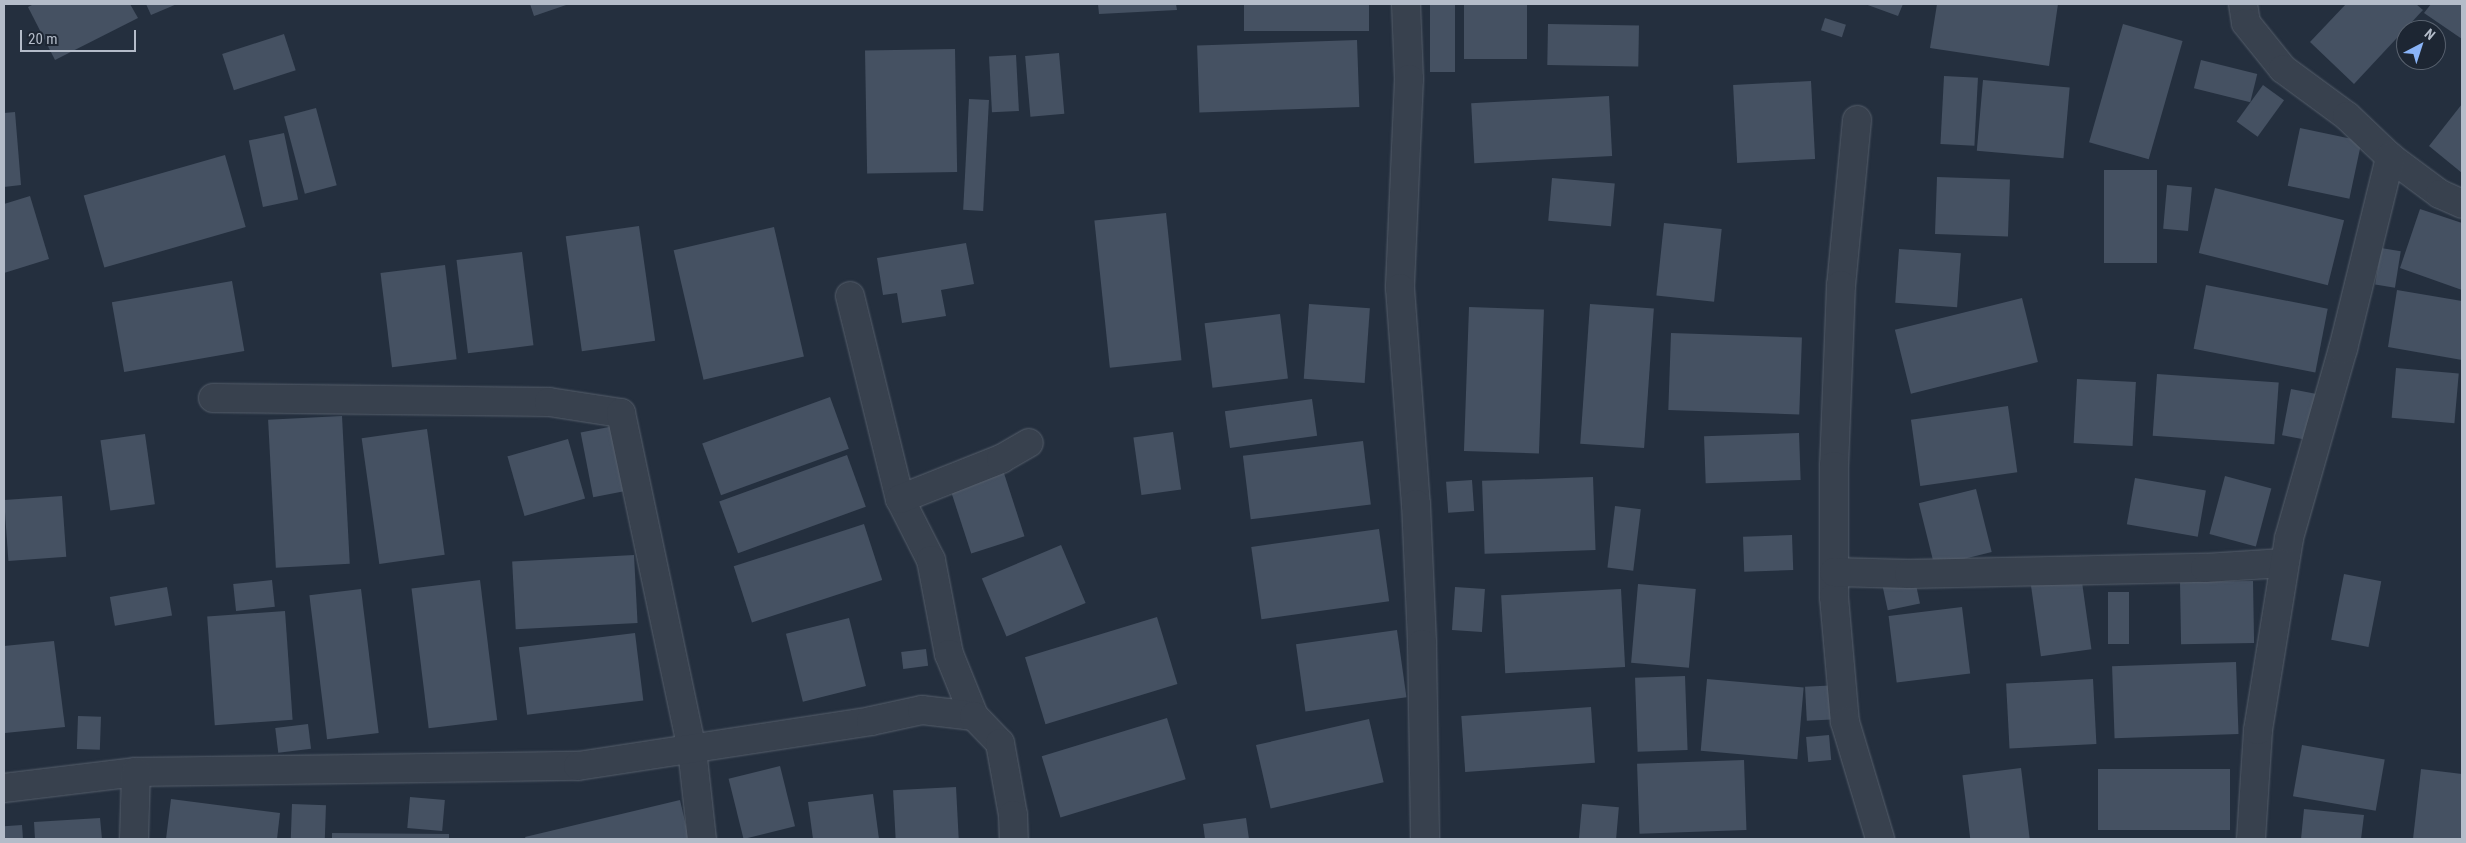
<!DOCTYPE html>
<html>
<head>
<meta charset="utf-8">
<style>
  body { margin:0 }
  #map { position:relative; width:2466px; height:843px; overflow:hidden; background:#242f3e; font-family:"Roboto Condensed",sans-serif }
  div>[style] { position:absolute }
  .building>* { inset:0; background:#455162; transform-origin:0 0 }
  .roads { filter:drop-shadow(0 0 1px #565f6c) drop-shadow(0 0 1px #565f6c) }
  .minor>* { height:28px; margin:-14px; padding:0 14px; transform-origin:14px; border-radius:14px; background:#38414e }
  span { translate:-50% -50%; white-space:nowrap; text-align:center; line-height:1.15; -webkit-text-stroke:5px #1d2633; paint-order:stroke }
  .frame { position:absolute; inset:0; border:5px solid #b4bcc9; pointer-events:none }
  .north { position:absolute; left:2396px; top:20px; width:50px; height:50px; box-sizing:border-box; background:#1d2633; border:1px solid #59626f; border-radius:50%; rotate:40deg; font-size:14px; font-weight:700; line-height:20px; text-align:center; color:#b4bcc9 }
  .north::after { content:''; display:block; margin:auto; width:18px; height:22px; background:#8ab4f8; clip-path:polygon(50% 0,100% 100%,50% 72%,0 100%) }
  .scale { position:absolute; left:20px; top:30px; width:116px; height:22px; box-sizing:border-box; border:2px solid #b4bcc9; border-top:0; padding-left:6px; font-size:15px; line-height:18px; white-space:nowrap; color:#b4bcc9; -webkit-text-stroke:4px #1d2633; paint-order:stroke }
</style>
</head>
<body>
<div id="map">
  <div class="building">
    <div style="clip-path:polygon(34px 4px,130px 4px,138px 18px,55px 60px,28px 7px)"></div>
    <div style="clip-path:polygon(146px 4px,177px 4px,151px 15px)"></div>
    <div style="clip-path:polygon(530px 4px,569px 4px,534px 16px)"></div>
    <div style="clip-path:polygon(1098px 4px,1176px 4px,1177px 10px,1099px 14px)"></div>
    <div style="left:1244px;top:4px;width:125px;height:27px"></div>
    <div style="left:1430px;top:4px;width:25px;height:68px"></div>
    <div style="left:1464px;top:4px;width:63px;height:55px"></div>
    <div style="clip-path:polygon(1865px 4px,1903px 4px,1898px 16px)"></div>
    <div style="clip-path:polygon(1937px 4px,2058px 4px,2049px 66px,1930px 48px)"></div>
    <div style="clip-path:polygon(2346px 4px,2416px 4px,2423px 10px,2354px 84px,2310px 42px)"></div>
    <div style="clip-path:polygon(2431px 4px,2462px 4px,2462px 39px,2424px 13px)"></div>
    <div style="left:1825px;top:18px;width:22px;height:13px;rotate:18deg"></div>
    <div style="left:1548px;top:24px;width:91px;height:41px;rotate:1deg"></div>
    <div style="left:2123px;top:24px;width:62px;height:123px;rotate:16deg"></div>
    <div style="left:284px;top:34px;width:38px;height:65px;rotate:72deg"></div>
    <div style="left:1357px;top:40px;width:67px;height:160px;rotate:88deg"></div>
    <div style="left:955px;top:49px;width:123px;height:90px;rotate:89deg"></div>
    <div style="left:1059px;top:53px;width:61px;height:34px;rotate:85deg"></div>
    <div style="left:1016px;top:55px;width:56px;height:27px;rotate:87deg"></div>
    <div style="left:2201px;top:60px;width:58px;height:29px;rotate:14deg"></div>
    <div style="left:1944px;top:76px;width:34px;height:68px;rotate:3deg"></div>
    <div style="left:1983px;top:80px;width:87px;height:71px;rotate:5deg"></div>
    <div style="left:1811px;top:81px;width:78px;height:78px;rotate:87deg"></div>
    <div style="left:2263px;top:85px;width:26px;height:45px;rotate:36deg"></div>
    <div style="left:1609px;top:96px;width:60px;height:138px;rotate:87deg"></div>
    <div style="left:969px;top:99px;width:20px;height:111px;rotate:3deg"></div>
    <div style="clip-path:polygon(2462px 104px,2462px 173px,2429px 146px)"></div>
    <div style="left:316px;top:108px;width:80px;height:33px;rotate:75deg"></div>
    <div style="clip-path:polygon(15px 112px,21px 185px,4px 187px,4px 113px)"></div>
    <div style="left:2300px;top:128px;width:63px;height:59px;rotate:12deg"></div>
    <div style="left:284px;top:133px;width:68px;height:36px;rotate:78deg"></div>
    <div style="left:225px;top:155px;width:75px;height:147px;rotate:74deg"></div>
    <div style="left:2104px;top:170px;width:53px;height:93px"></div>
    <div style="left:1937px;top:177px;width:73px;height:57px;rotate:2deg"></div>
    <div style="left:1552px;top:178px;width:63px;height:43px;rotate:5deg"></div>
    <div style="left:2167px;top:185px;width:25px;height:44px;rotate:5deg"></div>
    <div style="left:2215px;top:188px;width:133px;height:67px;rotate:14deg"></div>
    <div style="clip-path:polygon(30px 196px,49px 259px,4px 273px,4px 204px)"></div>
    <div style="clip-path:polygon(2420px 209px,2462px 223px,2462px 290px,2400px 268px)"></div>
    <div style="left:1166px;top:213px;width:148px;height:72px;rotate:84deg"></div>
    <div style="left:1664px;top:223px;width:58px;height:73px;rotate:6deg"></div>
    <div style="left:639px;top:226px;width:116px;height:74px;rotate:82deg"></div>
    <div style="left:774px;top:227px;width:133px;height:103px;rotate:77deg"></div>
    <div style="clip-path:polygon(966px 243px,974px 284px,941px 290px,946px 316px,902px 323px,897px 293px,883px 295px,877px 258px)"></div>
    <div style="left:2381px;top:248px;width:20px;height:37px;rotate:9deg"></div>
    <div style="left:1899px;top:249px;width:62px;height:54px;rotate:4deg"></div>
    <div style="left:522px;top:252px;width:94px;height:66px;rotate:83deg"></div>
    <div style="left:445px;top:265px;width:95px;height:65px;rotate:83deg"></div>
    <div style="left:232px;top:281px;width:71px;height:122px;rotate:80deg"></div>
    <div style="left:2206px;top:285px;width:124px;height:65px;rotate:11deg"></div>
    <div style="clip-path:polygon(2397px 290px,2462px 301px,2462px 360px,2388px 347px)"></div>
    <div style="left:2022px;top:298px;width:66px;height:131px;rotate:76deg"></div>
    <div style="left:1309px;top:304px;width:61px;height:75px;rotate:4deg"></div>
    <div style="left:1590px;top:304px;width:64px;height:140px;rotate:4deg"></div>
    <div style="left:1469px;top:307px;width:75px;height:144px;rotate:2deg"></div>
    <div style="left:1280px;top:314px;width:65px;height:76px;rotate:83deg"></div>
    <div style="left:1671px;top:333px;width:131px;height:77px;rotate:2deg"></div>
    <div style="left:2396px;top:368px;width:63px;height:50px;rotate:5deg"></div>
    <div style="left:2157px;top:374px;width:122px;height:62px;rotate:4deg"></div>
    <div style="left:2077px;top:379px;width:59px;height:64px;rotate:3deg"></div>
    <div style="left:2291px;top:389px;width:26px;height:47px;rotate:11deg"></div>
    <div style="left:830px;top:397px;width:55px;height:136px;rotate:70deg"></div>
    <div style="left:1312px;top:399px;width:37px;height:88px;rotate:82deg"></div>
    <div style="left:2008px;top:406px;width:67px;height:98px;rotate:82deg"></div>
    <div style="left:342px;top:416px;width:148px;height:74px;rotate:87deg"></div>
    <div style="left:614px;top:426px;width:66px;height:34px;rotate:79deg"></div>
    <div style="left:427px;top:429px;width:127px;height:66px;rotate:82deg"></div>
    <div style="left:1173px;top:432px;width:58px;height:40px;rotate:82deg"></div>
    <div style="left:1799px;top:433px;width:47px;height:95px;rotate:88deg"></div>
    <div style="left:145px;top:434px;width:71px;height:45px;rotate:82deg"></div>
    <div style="left:568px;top:439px;width:62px;height:63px;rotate:74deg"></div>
    <div style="left:1363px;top:441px;width:64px;height:121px;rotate:83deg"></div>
    <div style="left:847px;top:455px;width:55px;height:136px;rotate:70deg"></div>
    <div style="left:1001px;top:464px;width:76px;height:56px;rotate:72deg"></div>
    <div style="left:2225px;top:476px;width:48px;height:60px;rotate:15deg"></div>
    <div style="left:1593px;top:477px;width:73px;height:111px;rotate:88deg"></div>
    <div style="left:2135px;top:478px;width:72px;height:47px;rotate:10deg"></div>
    <div style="left:1472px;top:480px;width:31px;height:26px;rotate:86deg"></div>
    <div style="left:1976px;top:489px;width:65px;height:59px;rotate:76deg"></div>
    <div style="left:62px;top:496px;width:61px;height:58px;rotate:86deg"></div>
    <div style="left:1615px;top:506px;width:26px;height:62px;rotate:7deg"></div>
    <div style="left:864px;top:524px;width:59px;height:137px;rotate:72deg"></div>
    <div style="left:1379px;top:529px;width:73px;height:129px;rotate:82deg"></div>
    <div style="left:1792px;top:535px;width:35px;height:49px;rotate:88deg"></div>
    <div style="left:1061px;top:545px;width:63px;height:86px;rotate:67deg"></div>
    <div style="left:634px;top:555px;width:68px;height:122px;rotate:87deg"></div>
    <div style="left:2344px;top:574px;width:38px;height:67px;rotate:11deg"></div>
    <div style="left:2081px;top:575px;width:75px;height:51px;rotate:82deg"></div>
    <div style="left:272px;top:580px;width:27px;height:39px;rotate:84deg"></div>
    <div style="left:480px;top:580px;width:141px;height:69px;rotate:83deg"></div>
    <div style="left:1915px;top:580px;width:24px;height:33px;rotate:78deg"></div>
    <div style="left:2253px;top:581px;width:62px;height:73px;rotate:89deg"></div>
    <div style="left:1638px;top:584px;width:58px;height:79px;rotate:5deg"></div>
    <div style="left:167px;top:587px;width:29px;height:58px;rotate:80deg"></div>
    <div style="left:1455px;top:587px;width:30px;height:43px;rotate:4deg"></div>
    <div style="left:361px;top:589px;width:145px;height:52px;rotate:83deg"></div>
    <div style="left:1621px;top:589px;width:78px;height:120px;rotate:87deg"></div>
    <div style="left:2108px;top:592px;width:21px;height:52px"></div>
    <div style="left:1962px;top:607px;width:67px;height:74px;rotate:83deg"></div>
    <div style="left:285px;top:611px;width:109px;height:78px;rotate:86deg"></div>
    <div style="left:1157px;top:617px;width:70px;height:138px;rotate:73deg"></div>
    <div style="left:849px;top:618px;width:70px;height:65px;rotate:76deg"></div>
    <div style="left:1397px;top:630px;width:68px;height:102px;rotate:82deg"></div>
    <div style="left:635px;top:633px;width:68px;height:117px;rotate:83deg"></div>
    <div style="clip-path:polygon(54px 641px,65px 727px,5px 733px,4px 646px)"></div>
    <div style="left:926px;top:649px;width:17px;height:25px;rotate:83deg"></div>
    <div style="left:2236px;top:662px;width:72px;height:124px;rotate:88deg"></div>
    <div style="left:1685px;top:676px;width:74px;height:50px;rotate:88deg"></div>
    <div style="left:1707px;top:679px;width:97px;height:72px;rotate:5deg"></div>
    <div style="left:2093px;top:679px;width:65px;height:87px;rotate:87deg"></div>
    <div style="left:1840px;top:685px;width:34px;height:35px;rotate:87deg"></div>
    <div style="left:1591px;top:707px;width:56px;height:130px;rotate:86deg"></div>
    <div style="left:78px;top:716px;width:23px;height:33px;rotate:2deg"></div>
    <div style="left:1167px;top:718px;width:64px;height:131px;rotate:73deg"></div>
    <div style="left:1369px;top:719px;width:65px;height:116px;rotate:77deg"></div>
    <div style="left:308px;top:724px;width:25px;height:33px;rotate:83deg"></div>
    <div style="left:1829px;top:735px;width:25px;height:23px;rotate:85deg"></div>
    <div style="left:2302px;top:745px;width:84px;height:52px;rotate:10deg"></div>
    <div style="left:1744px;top:760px;width:70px;height:107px;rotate:88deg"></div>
    <div style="left:780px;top:766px;width:62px;height:53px;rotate:76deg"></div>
    <div style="left:2021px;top:768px;width:72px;height:59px;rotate:83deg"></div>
    <div style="left:2098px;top:769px;width:132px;height:61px"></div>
    <div style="clip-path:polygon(2421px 769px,2462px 774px,2462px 839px,2413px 839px)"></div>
    <div style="left:956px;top:787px;width:52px;height:63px;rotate:87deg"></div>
    <div style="clip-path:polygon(873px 794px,879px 839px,813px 839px,808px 802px)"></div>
    <div style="left:410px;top:797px;width:35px;height:31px;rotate:5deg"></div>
    <div style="clip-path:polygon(171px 799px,280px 813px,277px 839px,166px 839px)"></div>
    <div style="clip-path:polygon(680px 800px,689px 839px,526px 839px,525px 837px)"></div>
    <div style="left:292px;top:804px;width:34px;height:35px;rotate:2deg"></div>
    <div style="left:1582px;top:804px;width:37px;height:35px;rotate:5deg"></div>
    <div style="clip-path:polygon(2304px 809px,2364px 815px,2361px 839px,2301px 839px)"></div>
    <div style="clip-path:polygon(100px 818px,102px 839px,35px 839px,34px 822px)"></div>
    <div style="clip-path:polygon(1246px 818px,1249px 839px,1205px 839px,1203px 824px)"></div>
    <div style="left:22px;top:825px;width:14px;height:18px;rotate:86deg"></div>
    <div style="clip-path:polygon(332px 833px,449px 834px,449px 839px,332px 839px)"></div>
  </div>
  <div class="roads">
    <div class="minor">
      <div style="left:1406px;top:4px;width:75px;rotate:87.7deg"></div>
      <div style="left:1409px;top:79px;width:209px;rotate:92.5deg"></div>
      <div style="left:1400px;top:288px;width:217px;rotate:85.8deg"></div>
      <div style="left:1416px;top:504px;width:140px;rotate:87.5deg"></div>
      <div style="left:1422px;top:644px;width:195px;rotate:89.1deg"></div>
      <div style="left:2243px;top:4px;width:19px;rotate:81deg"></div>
      <div style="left:2246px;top:23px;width:59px;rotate:51.2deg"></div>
      <div style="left:2283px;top:69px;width:79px;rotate:36.3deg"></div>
      <div style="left:2347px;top:116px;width:59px;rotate:43.6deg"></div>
      <div style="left:2390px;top:157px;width:62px;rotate:36.5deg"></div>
      <div style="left:2440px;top:194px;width:24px;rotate:24deg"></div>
      <div style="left:1857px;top:120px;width:166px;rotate:95.5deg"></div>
      <div style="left:1841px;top:285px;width:181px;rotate:92.2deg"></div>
      <div style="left:1834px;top:466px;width:131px;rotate:90deg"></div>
      <div style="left:1834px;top:597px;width:125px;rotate:85deg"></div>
      <div style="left:1845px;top:722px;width:122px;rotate:73.3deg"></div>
      <div style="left:850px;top:296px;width:209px;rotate:76.2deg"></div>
      <div style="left:900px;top:499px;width:68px;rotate:63.1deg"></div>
      <div style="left:931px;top:560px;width:96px;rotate:79.2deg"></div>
      <div style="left:949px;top:654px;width:67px;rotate:68deg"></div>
      <div style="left:213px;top:398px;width:336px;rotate:0.7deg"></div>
      <div style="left:549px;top:402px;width:73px;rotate:8.7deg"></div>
      <div style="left:621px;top:413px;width:343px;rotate:78.1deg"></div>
      <div style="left:692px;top:749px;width:91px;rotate:83.7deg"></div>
      <div style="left:900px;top:499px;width:109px;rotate:-21.6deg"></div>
      <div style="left:1001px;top:459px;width:32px;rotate:-30deg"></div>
      <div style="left:1834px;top:572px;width:75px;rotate:1.5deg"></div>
      <div style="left:1909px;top:574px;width:296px;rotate:-1.2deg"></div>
      <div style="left:2205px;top:568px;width:79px;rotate:-3.6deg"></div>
      <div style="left:4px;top:788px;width:133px;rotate:-6.9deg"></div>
      <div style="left:136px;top:772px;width:442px;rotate:-0.8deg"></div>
      <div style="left:578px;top:766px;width:296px;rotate:-8.7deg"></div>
      <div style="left:871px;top:721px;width:52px;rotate:-12.2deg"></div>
      <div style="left:922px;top:710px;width:52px;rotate:6.6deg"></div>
      <div style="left:974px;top:716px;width:37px;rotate:46deg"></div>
      <div style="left:1000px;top:743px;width:73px;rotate:79.8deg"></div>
      <div style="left:1013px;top:815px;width:24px;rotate:88deg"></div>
      <div style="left:134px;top:839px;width:67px;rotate:-88.3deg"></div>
      <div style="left:2251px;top:839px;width:109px;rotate:-86.3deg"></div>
      <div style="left:2258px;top:730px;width:194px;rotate:-80.8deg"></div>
      <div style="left:2289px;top:538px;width:197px;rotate:-74.1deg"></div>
      <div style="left:2343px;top:349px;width:198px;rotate:-76.2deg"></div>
    </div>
  </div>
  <div class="frame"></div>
  <div class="north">N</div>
  <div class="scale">20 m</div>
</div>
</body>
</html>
